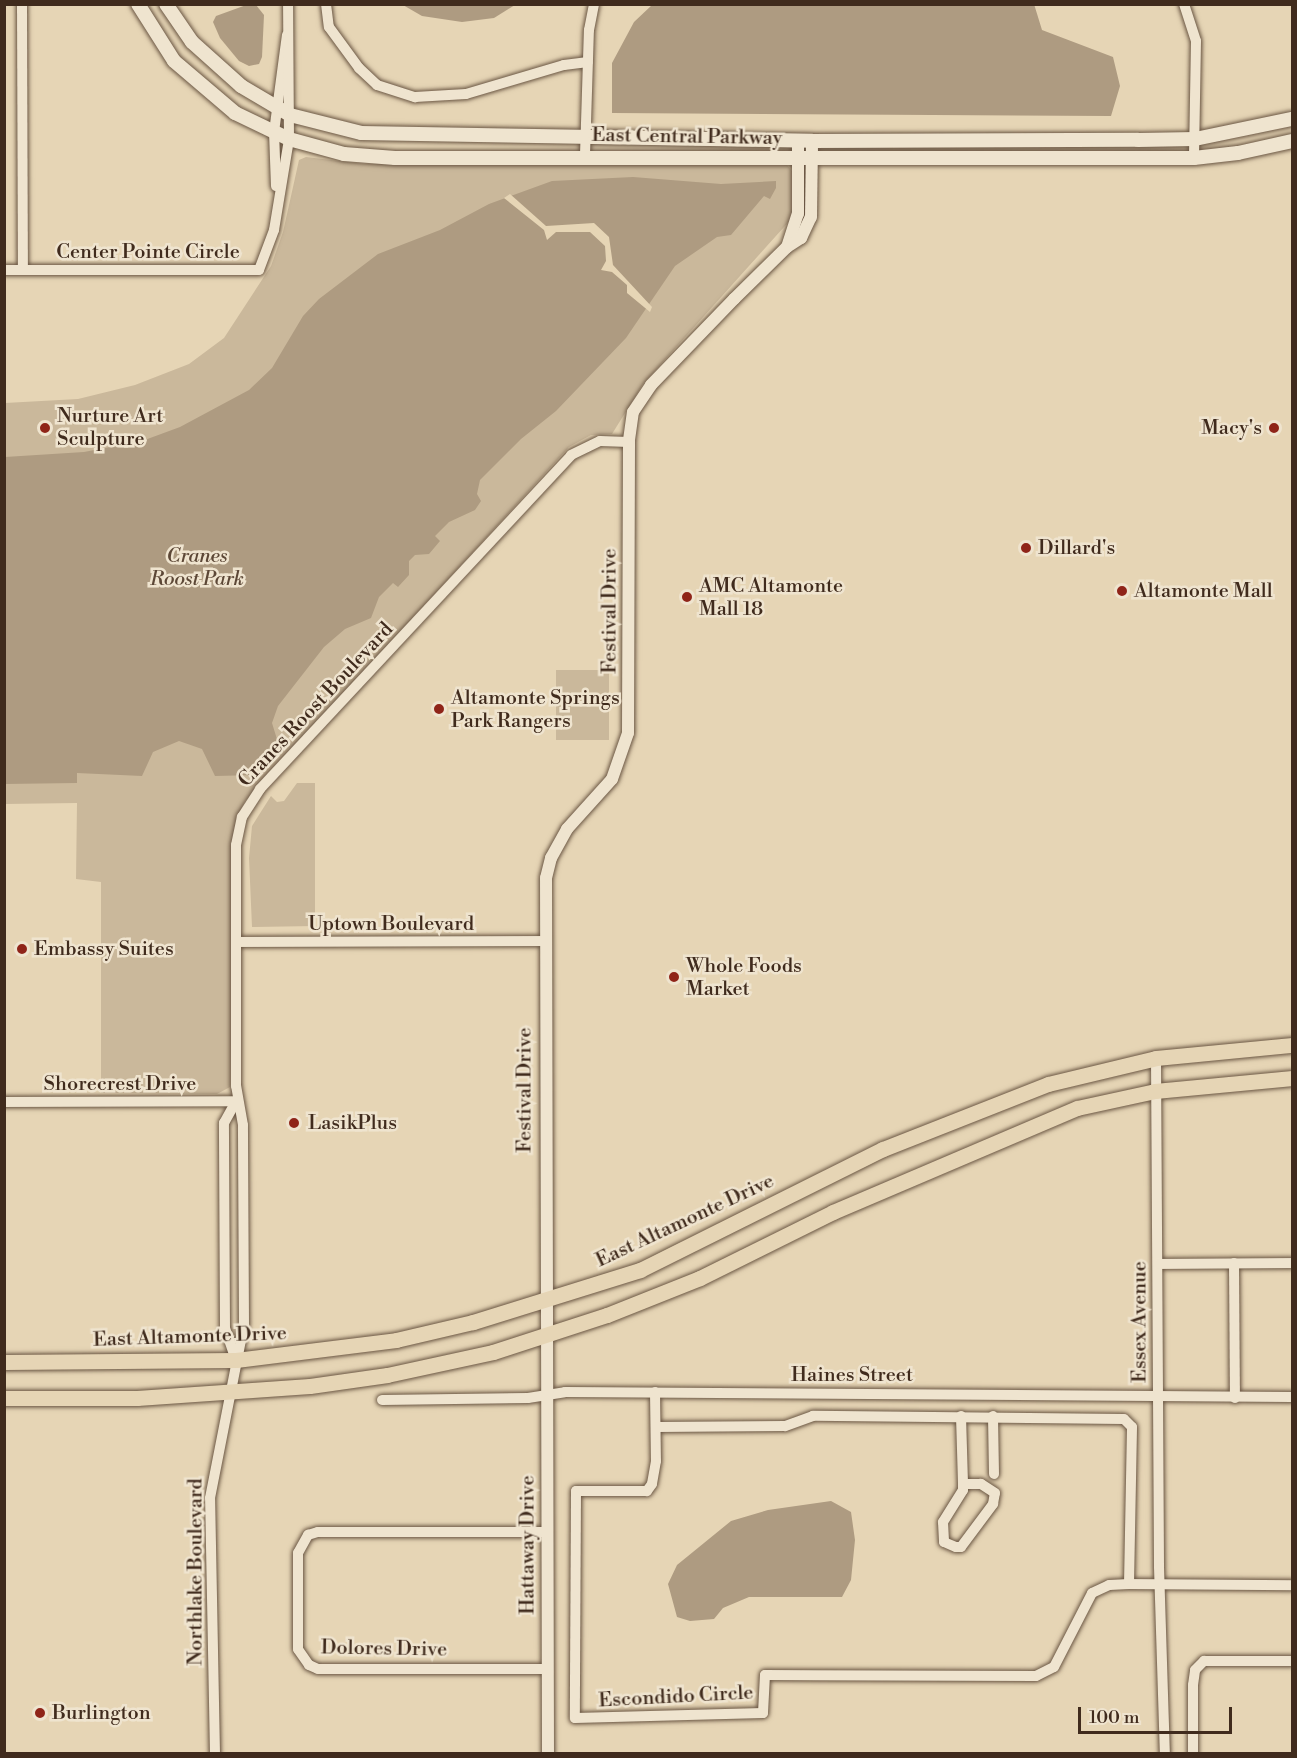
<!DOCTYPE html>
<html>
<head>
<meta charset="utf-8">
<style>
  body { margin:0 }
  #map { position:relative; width:1297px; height:1758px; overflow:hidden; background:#e6d5b5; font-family:"Libre Bodoni",serif }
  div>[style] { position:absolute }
  .green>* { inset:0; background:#cab89b; transform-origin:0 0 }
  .water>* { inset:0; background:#ae9b81 }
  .pier>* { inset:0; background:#e6d5b5 }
  .roads { filter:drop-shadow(0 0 2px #6a5643) drop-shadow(0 0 2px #6a5643) }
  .minor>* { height:10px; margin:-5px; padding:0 5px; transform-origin:5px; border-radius:5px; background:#efe4cf }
  .tertiary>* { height:12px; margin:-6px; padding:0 6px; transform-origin:6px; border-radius:6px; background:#efe4cf }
  .secondary>* { height:14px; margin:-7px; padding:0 7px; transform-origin:7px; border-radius:7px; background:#efe4cf }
  .primary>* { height:15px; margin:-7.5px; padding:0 7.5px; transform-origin:7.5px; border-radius:7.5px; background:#e6d5b5 }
  .dots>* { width:16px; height:16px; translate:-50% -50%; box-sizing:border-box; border:3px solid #efe4cf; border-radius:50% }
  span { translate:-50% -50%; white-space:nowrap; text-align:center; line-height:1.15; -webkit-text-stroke:5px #efe4cf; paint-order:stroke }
  .street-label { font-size:20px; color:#402b1d }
  .poi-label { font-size:20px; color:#402b1d }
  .left { translate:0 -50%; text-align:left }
  .right { translate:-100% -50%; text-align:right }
  .park-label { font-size:20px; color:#5c4736; font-style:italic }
  .frame { position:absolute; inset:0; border:6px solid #402b1d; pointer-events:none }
  .scale { position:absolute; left:1078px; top:1707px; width:154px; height:27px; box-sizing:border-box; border:3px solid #402b1d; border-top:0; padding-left:8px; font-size:18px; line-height:21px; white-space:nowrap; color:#402b1d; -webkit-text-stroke:4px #efe4cf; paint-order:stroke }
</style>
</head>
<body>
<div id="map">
  <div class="green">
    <div style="clip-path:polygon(306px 157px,364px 164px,787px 165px,796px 176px,793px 217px,643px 384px,612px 434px,591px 435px,569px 447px,245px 801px,236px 819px,230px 1087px,217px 1094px,101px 1093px,101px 882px,76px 879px,77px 803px,5px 804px,5px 403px,78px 399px,135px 385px,189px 364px,224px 338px,271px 266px,283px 232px,299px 160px)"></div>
    <div style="left:556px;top:670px;width:53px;height:70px"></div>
    <div style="clip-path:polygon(297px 783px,315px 783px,315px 926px,252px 927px,249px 858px,252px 826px,271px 796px,277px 802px,284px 801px)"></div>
  </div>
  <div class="water">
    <div style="clip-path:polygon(249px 4px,256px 5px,264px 15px,262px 57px,259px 64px,249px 66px,239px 61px,220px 38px,213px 22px,216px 16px)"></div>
    <div style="clip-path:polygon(1034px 4px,1042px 30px,1113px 57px,1120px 86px,1111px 116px,612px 113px,612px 63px,634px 22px,652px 5px)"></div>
    <div style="clip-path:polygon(403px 5px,515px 5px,494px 18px,462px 22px,422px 16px)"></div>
    <div style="clip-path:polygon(633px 177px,721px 184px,776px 181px,776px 188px,770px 199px,764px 196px,731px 235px,717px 237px,675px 266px,626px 338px,556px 411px,521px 439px,480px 480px,477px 494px,481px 501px,475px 510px,449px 522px,435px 536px,440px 541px,429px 554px,415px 555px,409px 561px,409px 575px,398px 587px,393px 583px,379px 597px,371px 618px,345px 629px,324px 647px,278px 706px,272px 723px,280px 749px,256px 775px,215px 776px,202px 749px,179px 741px,153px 752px,142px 776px,77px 773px,77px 783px,5px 784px,5px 457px,84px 452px,142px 441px,180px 427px,249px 390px,272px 368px,303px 316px,319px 299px,378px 254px,440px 230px,489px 204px,552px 181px)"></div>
    <div style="clip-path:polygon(831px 1501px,851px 1512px,855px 1540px,851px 1580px,842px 1597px,749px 1597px,723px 1608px,714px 1619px,690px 1621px,677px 1617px,668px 1584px,677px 1565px,731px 1521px,768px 1510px)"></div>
  </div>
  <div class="pier">
    <div style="clip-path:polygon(510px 194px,546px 226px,594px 223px,609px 237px,613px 265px,652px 307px,650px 312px,627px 293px,627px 285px,612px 272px,601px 270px,606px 261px,605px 246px,590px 232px,556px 232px,547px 240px,544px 230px,504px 198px)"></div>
  </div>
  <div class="roads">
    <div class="minor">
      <div style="left:22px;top:4px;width:266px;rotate:89.8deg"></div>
      <div style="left:326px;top:4px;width:23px;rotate:83deg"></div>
      <div style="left:329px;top:27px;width:51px;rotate:53.8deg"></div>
      <div style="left:359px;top:68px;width:25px;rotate:43deg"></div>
      <div style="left:377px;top:85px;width:40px;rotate:18deg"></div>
      <div style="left:415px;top:97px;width:51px;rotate:-3.4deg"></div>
      <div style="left:466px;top:94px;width:102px;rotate:-16.5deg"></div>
      <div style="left:564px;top:65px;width:24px;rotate:-7deg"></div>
      <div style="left:1184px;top:4px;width:39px;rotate:72deg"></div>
      <div style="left:1196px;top:41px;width:117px;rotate:91deg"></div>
      <div style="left:585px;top:155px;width:125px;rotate:-88.2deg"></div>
      <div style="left:589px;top:30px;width:26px;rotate:-79deg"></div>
      <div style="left:276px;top:186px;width:54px;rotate:-92.1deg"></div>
      <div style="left:274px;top:132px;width:98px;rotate:-82.4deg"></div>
      <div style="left:4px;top:270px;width:255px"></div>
      <div style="left:259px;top:270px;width:43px;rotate:-69.4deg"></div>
      <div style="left:274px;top:230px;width:92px;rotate:-80.6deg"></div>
      <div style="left:289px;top:139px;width:135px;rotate:-90.4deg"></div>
      <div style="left:237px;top:942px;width:307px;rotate:-0.2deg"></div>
      <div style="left:1156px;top:1058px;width:509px;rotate:89.66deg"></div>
      <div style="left:1159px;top:1567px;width:187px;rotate:88.2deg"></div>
      <div style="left:4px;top:1102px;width:232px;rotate:-0.2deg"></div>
      <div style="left:1234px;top:1263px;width:135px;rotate:89.6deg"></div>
      <div style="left:1158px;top:1264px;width:134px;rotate:-0.4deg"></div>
      <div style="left:236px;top:1360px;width:34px;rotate:-109deg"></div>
      <div style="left:225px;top:1328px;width:205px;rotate:-90.3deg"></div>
      <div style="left:224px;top:1123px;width:25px;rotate:-61deg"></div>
      <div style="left:655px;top:1392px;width:69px;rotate:89.2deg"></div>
      <div style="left:656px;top:1461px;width:23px;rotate:100deg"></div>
      <div style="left:652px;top:1484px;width:9px;rotate:126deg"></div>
      <div style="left:647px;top:1491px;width:71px;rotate:180deg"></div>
      <div style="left:576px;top:1491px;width:227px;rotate:90.3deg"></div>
      <div style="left:575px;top:1718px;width:188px;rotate:-1.5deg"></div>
      <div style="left:763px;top:1713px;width:38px;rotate:-87deg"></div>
      <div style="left:765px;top:1675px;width:271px;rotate:0.2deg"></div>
      <div style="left:1036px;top:1676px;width:20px;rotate:-27deg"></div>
      <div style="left:1054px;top:1667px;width:83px;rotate:-62.8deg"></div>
      <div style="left:1092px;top:1593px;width:19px;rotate:-25deg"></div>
      <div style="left:1109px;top:1585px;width:20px;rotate:-3deg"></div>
      <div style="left:1129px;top:1584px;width:157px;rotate:-88.9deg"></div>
      <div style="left:1132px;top:1427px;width:11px;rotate:-135deg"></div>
      <div style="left:1124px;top:1419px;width:311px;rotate:-179.4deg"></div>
      <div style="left:813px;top:1416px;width:30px;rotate:160deg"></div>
      <div style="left:785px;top:1426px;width:129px;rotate:179.6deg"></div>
      <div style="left:382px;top:1400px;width:146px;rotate:-0.8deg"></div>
      <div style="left:528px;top:1398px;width:37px;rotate:-9deg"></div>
      <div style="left:565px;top:1392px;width:727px;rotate:0.39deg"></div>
      <div style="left:961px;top:1416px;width:68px;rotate:88.3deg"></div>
      <div style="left:963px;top:1484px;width:6px;rotate:90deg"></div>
      <div style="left:963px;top:1490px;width:38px;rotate:122deg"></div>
      <div style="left:943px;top:1522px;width:20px;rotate:87deg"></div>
      <div style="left:944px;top:1542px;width:13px;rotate:23deg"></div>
      <div style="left:956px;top:1547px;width:5px"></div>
      <div style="left:961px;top:1547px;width:54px;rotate:-53.3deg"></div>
      <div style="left:993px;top:1504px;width:11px;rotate:-80deg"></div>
      <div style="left:995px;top:1493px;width:17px;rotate:-147deg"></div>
      <div style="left:981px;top:1484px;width:18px;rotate:180deg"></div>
      <div style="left:993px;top:1416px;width:58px;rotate:89deg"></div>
      <div style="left:1129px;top:1584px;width:163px;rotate:0.4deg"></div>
      <div style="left:548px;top:1669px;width:230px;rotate:180deg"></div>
      <div style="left:318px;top:1669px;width:10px;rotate:-156deg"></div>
      <div style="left:309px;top:1665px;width:19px;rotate:-125deg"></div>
      <div style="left:298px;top:1649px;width:96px;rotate:-90deg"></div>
      <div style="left:298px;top:1553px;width:21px;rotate:-61deg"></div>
      <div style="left:308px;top:1535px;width:10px;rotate:-17deg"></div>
      <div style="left:318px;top:1532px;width:230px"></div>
      <div style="left:215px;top:1754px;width:256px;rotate:-91.1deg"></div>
      <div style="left:210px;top:1498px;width:176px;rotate:-78.9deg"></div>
      <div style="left:244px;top:1325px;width:200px;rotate:-90.3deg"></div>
      <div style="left:243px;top:1125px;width:40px;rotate:-100deg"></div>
      <div style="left:236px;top:1086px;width:241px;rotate:-90deg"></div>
      <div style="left:236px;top:845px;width:29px;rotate:-78deg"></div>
      <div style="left:242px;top:817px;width:33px;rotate:-57deg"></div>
      <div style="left:260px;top:789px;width:456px;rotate:-47deg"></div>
      <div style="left:571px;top:455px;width:32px;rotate:-26deg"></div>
      <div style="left:600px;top:441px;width:29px;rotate:2deg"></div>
      <div style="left:1193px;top:1754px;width:69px;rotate:-90deg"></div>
      <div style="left:1193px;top:1685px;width:15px;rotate:-82deg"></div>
      <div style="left:1195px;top:1670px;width:13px;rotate:-45deg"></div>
      <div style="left:1204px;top:1661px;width:88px"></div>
    </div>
    <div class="tertiary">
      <div style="left:787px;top:247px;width:35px;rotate:-72deg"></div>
      <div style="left:798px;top:214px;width:74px;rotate:-90deg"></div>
      <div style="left:548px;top:1754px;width:876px;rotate:-90.13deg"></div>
      <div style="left:546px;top:878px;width:21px;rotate:-76deg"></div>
      <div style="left:551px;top:858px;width:33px;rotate:-61deg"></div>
      <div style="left:567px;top:829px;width:67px;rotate:-48deg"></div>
      <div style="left:612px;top:779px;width:49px;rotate:-70.8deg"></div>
      <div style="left:628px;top:733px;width:293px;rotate:-89.8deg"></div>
      <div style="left:629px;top:440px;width:28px;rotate:-82deg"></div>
      <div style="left:633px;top:412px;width:32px;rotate:-56deg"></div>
      <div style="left:651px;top:385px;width:120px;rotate:-46deg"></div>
      <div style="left:734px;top:299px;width:74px;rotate:-44.5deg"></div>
      <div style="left:787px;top:247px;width:17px;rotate:-33deg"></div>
      <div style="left:801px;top:238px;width:23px;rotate:-65deg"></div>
      <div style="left:811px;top:217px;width:76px;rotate:-89.2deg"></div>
    </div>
    <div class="secondary">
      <div style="left:138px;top:4px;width:67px;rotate:57.7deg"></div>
      <div style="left:174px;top:61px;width:80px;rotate:40.4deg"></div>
      <div style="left:235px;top:113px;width:60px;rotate:25.7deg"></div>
      <div style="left:289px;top:139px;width:57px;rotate:15.3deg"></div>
      <div style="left:344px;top:154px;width:51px;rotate:4.5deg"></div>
      <div style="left:395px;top:158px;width:799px"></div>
      <div style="left:1194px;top:158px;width:44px;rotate:-6.5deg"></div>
      <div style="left:1238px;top:153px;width:55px;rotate:-12.5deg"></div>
      <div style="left:166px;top:4px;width:46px;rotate:55.6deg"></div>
      <div style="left:192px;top:42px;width:66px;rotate:41.9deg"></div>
      <div style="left:241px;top:86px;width:57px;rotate:30.6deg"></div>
      <div style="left:290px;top:115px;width:73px;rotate:14.2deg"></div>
      <div style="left:361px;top:133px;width:451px;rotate:1deg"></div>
      <div style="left:812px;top:141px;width:326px;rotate:-0.2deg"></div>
      <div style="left:1138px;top:140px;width:57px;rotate:-1deg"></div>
      <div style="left:1195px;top:139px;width:99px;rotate:-11.7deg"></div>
    </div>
    <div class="primary">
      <div style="left:4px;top:1362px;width:232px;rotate:-0.5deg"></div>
      <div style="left:236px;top:1360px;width:161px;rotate:-7.1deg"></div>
      <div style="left:396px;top:1340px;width:79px;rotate:-13.2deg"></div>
      <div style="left:473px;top:1322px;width:175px;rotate:-17.3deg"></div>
      <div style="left:640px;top:1270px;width:271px;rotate:-26.5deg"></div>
      <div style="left:883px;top:1149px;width:177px;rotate:-21.5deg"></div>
      <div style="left:1048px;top:1084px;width:111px;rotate:-13.5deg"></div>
      <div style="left:1156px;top:1058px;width:137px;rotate:-5.5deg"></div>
      <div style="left:4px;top:1398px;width:133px"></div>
      <div style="left:137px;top:1398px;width:173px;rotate:-4deg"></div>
      <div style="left:310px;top:1386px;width:78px;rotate:-8.1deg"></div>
      <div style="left:387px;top:1375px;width:108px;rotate:-12.2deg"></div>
      <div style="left:493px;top:1352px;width:120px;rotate:-18deg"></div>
      <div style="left:607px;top:1315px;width:100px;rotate:-21.7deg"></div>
      <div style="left:700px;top:1278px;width:148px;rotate:-26.4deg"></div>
      <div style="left:833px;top:1212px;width:265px;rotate:-23.1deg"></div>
      <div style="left:1077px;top:1108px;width:80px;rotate:-12.3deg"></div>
      <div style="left:1155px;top:1091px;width:138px;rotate:-5.4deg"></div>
    </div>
  </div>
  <div class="dots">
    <div style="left:45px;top:428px;background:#8f2418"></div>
    <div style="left:1274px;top:428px;background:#8f2418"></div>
    <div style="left:1026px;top:548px;background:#8f2418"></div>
    <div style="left:1122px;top:591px;background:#8f2418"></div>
    <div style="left:687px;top:597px;background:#8f2418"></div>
    <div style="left:439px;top:709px;background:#8f2418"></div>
    <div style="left:22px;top:949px;background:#8f2418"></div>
    <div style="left:674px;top:977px;background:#8f2418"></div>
    <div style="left:294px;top:1123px;background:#8f2418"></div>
    <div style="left:40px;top:1713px;background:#8f2418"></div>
  </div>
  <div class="street-label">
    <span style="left:687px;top:137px;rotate:1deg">East Central Parkway</span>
    <span style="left:148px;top:252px">Center Pointe Circle</span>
    <span style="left:610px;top:611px;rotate:-90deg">Festival Drive</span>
    <span style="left:316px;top:705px;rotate:-47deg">Cranes Roost Boulevard</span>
    <span style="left:391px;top:924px">Uptown Boulevard</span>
    <span style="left:120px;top:1084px">Shorecrest Drive</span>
    <span style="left:525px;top:1090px;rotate:-90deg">Festival Drive</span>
    <span style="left:685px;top:1221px;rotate:-25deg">East Altamonte Drive</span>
    <span style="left:1140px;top:1322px;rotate:-90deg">Essex Avenue</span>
    <span style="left:190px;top:1337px;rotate:-2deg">East Altamonte Drive</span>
    <span style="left:852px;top:1375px">Haines Street</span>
    <span style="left:528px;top:1545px;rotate:-90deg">Hattaway Drive</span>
    <span style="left:196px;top:1572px;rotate:-90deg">Northlake Boulevard</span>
    <span style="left:384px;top:1649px;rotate:1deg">Dolores Drive</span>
    <span style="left:676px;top:1697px;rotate:-3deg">Escondido Circle</span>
  </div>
  <div class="poi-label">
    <span class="left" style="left:57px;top:428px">Nurture Art<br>Sculpture</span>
    <span class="right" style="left:1262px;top:428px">Macy's</span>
    <span class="left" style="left:1038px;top:548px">Dillard's</span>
    <span class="left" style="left:699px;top:598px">AMC Altamonte<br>Mall 18</span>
    <span class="left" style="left:1134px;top:591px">Altamonte Mall</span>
    <span class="left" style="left:451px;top:710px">Altamonte Springs<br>Park Rangers</span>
    <span class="left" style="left:34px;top:949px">Embassy Suites</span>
    <span class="left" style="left:686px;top:978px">Whole Foods<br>Market</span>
    <span class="left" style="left:308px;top:1123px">LasikPlus</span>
    <span class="left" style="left:52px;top:1713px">Burlington</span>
  </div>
  <div class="park-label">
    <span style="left:197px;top:568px">Cranes<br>Roost Park</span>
  </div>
  <div class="frame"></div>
  <div class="scale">100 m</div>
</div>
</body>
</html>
